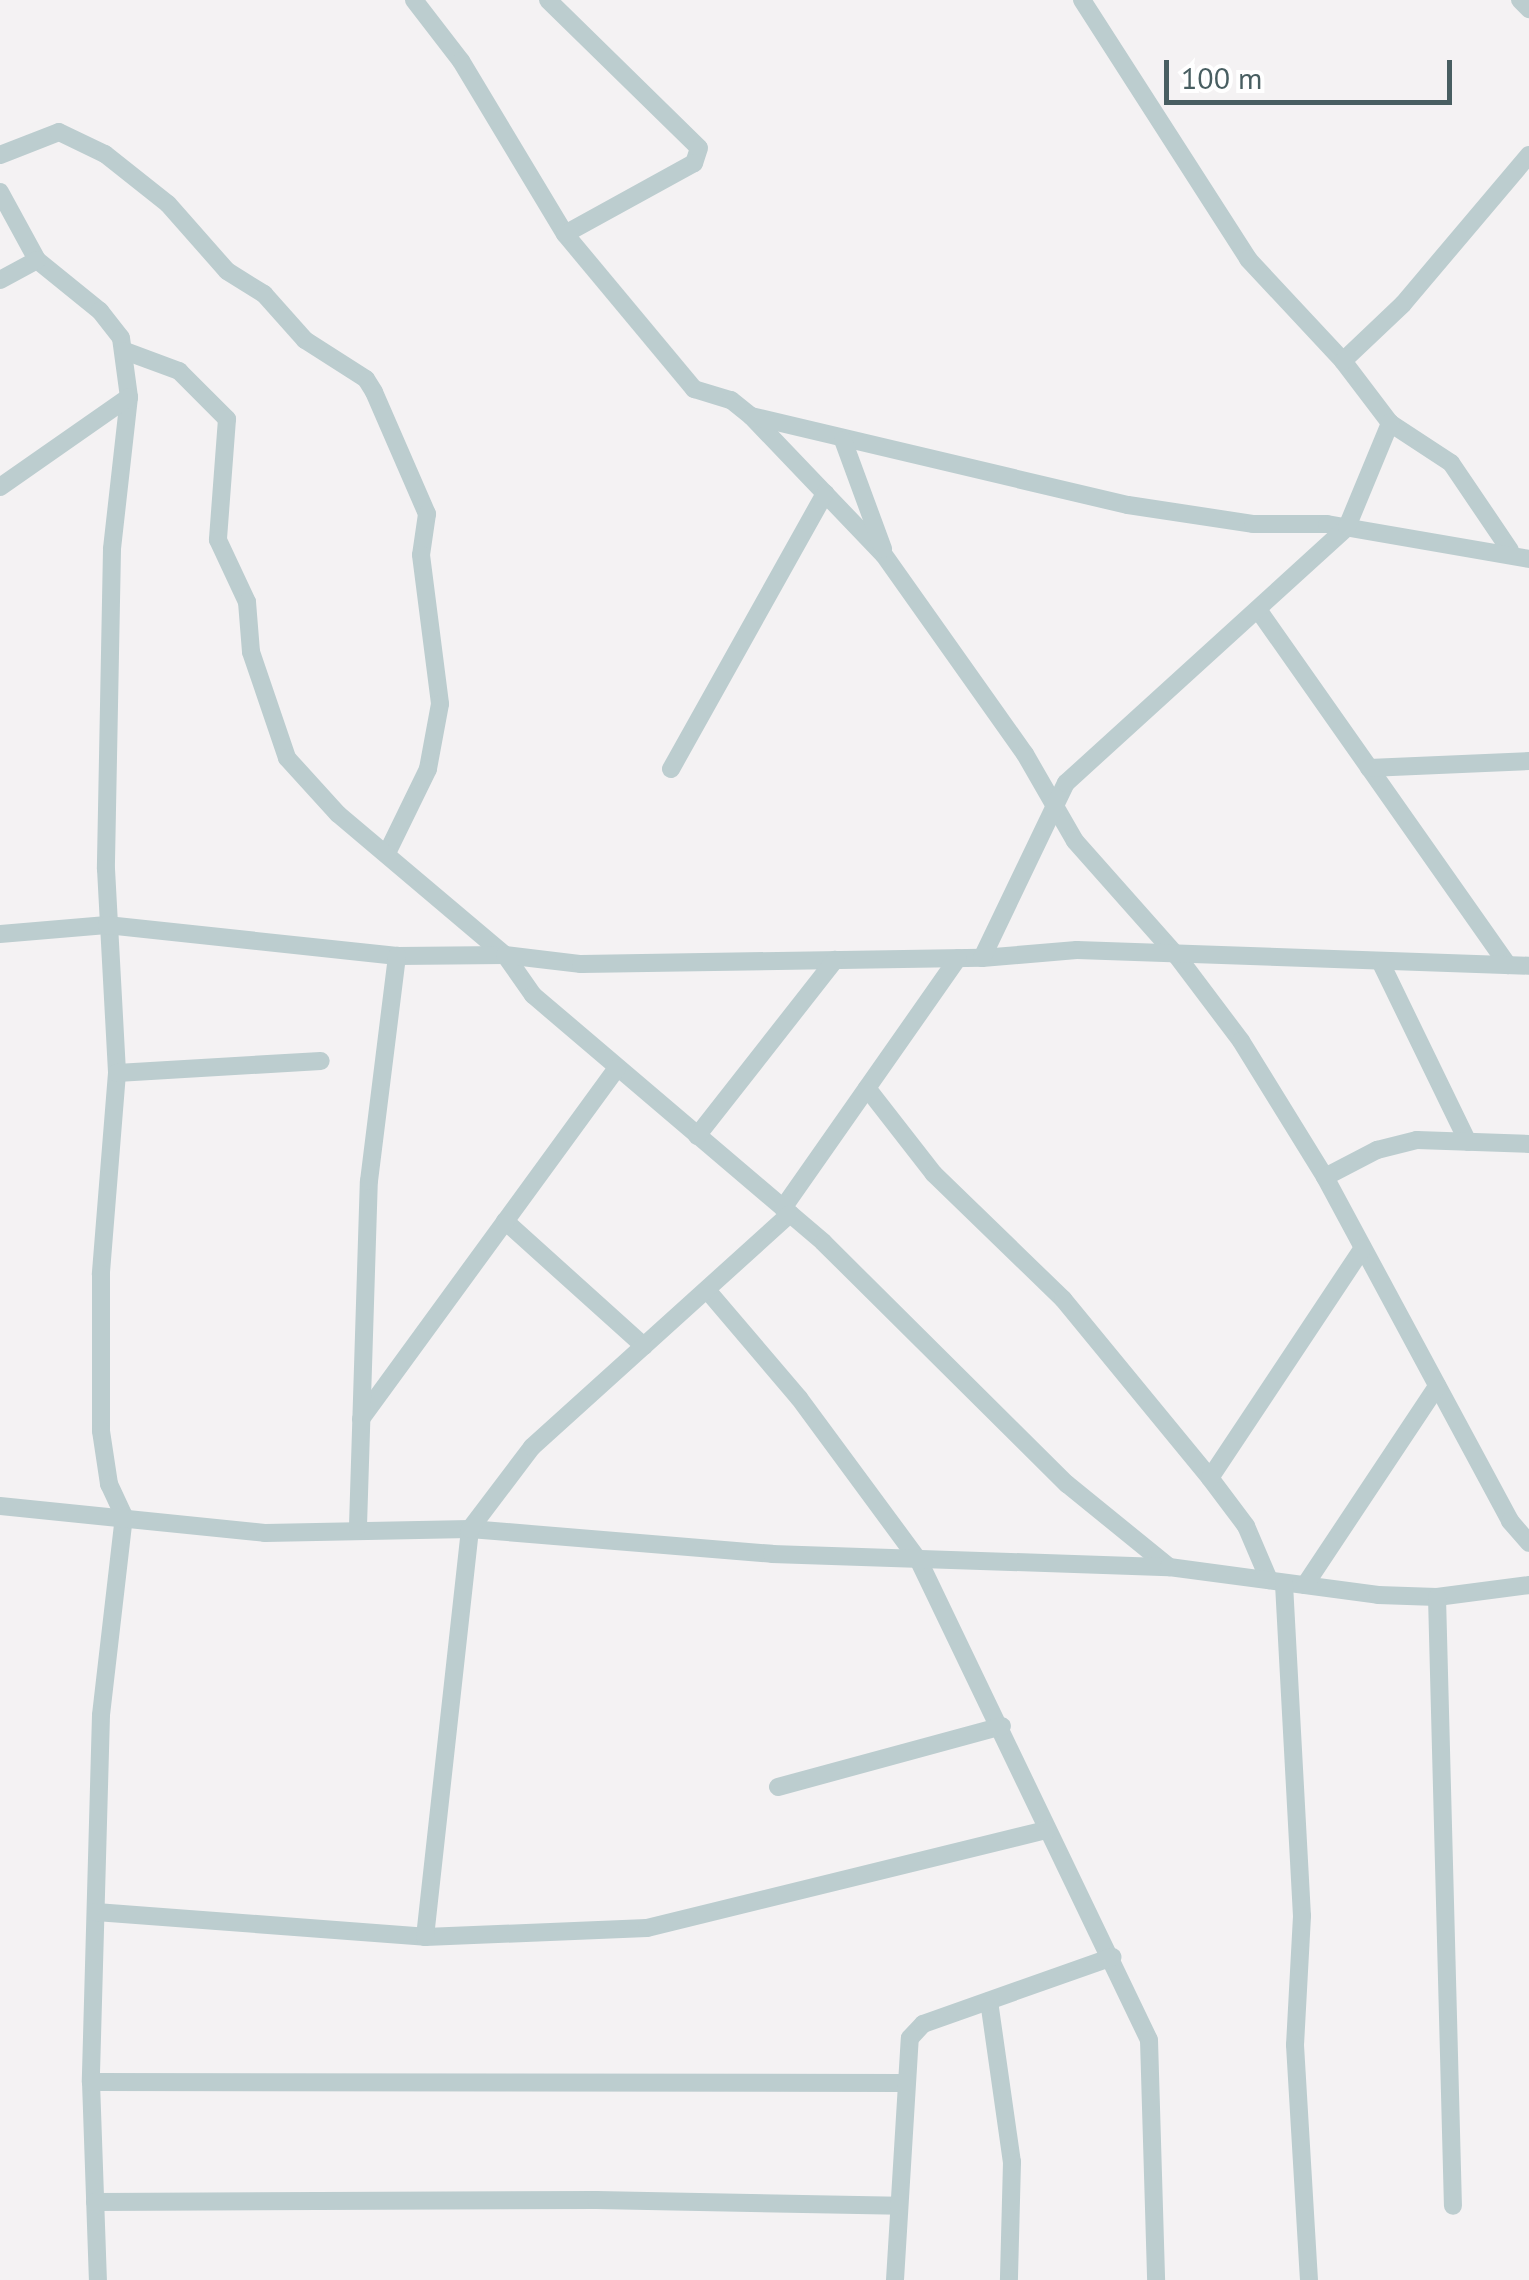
<!DOCTYPE html>
<html>
<head>
<meta charset="utf-8">
<style>
  body { margin:0 }
  #map { position:relative; width:1529px; height:2280px; overflow:hidden; background:#f4f2f3; font-family:"PT Sans",sans-serif }
  div>[style] { position:absolute }
  .street>* { height:18px; margin:-9px; padding:0 9px; transform-origin:9px; border-radius:9px; background:#bccdcf }
  span { translate:-50% -50%; white-space:nowrap; text-align:center; line-height:1.15; -webkit-text-stroke:8px #fff; paint-order:stroke }
  .scale { position:absolute; left:1164px; top:60px; width:288px; height:45px; box-sizing:border-box; border:5px solid #485e61; border-top:0; padding-left:12px; font-size:30px; line-height:35px; white-space:nowrap; color:#485e61; -webkit-text-stroke:8px #fff; paint-order:stroke }
</style>
</head>
<body>
<div id="map">
  <div class="street">
    <div style="left:414px;top:0;width:77px;rotate:52.4deg"></div>
    <div style="left:461px;top:61px;width:202px;rotate:59deg"></div>
    <div style="left:565px;top:234px;width:202px;rotate:50.2deg"></div>
    <div style="left:694px;top:389px;width:39px;rotate:17deg"></div>
    <div style="left:731px;top:400px;width:26px;rotate:39deg"></div>
    <div style="left:751px;top:416px;width:192px;rotate:46.3deg"></div>
    <div style="left:884px;top:555px;width:244px;rotate:54.7deg"></div>
    <div style="left:1025px;top:754px;width:100px;rotate:60.1deg"></div>
    <div style="left:1075px;top:841px;width:154px;rotate:48.4deg"></div>
    <div style="left:1177px;top:956px;width:106px;rotate:53deg"></div>
    <div style="left:1241px;top:1041px;width:160px;rotate:58.3deg"></div>
    <div style="left:1325px;top:1177px;width:391px;rotate:61.7deg"></div>
    <div style="left:1510px;top:1521px;width:29px;rotate:49deg"></div>
    <div style="left:548px;top:0;width:211px;rotate:44.4deg"></div>
    <div style="left:699px;top:148px;width:16px;rotate:108deg"></div>
    <div style="left:694px;top:163px;width:147px;rotate:151.2deg"></div>
    <div style="left:1082px;top:0;width:308px;rotate:57.3deg"></div>
    <div style="left:1248px;top:259px;width:139px;rotate:47deg"></div>
    <div style="left:1343px;top:361px;width:78px;rotate:52.8deg"></div>
    <div style="left:1390px;top:423px;width:73px;rotate:33.3deg"></div>
    <div style="left:1451px;top:463px;width:105px;rotate:55.9deg"></div>
    <div style="left:1520px;top:0;width:13px;rotate:45deg"></div>
    <div style="left:0;top:155px;width:63px;rotate:-21.3deg"></div>
    <div style="left:59px;top:132px;width:51px;rotate:25.6deg"></div>
    <div style="left:105px;top:154px;width:80px;rotate:38.4deg"></div>
    <div style="left:168px;top:204px;width:89px;rotate:48.6deg"></div>
    <div style="left:227px;top:271px;width:44px;rotate:31.9deg"></div>
    <div style="left:264px;top:294px;width:62px;rotate:48.3deg"></div>
    <div style="left:305px;top:340px;width:72px;rotate:32.6deg"></div>
    <div style="left:366px;top:379px;width:15px;rotate:58deg"></div>
    <div style="left:374px;top:392px;width:133px;rotate:66.5deg"></div>
    <div style="left:427px;top:514px;width:41px;rotate:98.3deg"></div>
    <div style="left:421px;top:555px;width:150px;rotate:82.7deg"></div>
    <div style="left:440px;top:704px;width:66px;rotate:100.5deg"></div>
    <div style="left:428px;top:769px;width:93px;rotate:116deg"></div>
    <div style="left:0;top:192px;width:77px;rotate:61.4deg"></div>
    <div style="left:37px;top:260px;width:81px;rotate:39deg"></div>
    <div style="left:100px;top:311px;width:34px;rotate:52deg"></div>
    <div style="left:121px;top:338px;width:60px;rotate:82.3deg"></div>
    <div style="left:129px;top:397px;width:153px;rotate:96.4deg"></div>
    <div style="left:112px;top:549px;width:320px;rotate:91.1deg"></div>
    <div style="left:106px;top:869px;width:204px;rotate:86.9deg"></div>
    <div style="left:117px;top:1073px;width:202px;rotate:94.6deg"></div>
    <div style="left:101px;top:1274px;width:157px;rotate:90deg"></div>
    <div style="left:101px;top:1431px;width:54px;rotate:81.4deg"></div>
    <div style="left:109px;top:1484px;width:35px;rotate:65deg"></div>
    <div style="left:124px;top:1516px;width:200px;rotate:96.6deg"></div>
    <div style="left:101px;top:1715px;width:367px;rotate:91.6deg"></div>
    <div style="left:91px;top:2082px;width:198px;rotate:88deg"></div>
    <div style="left:0;top:280px;width:42px;rotate:-28.4deg"></div>
    <div style="left:125px;top:351px;width:58px;rotate:20.3deg"></div>
    <div style="left:179px;top:371px;width:68px;rotate:45deg"></div>
    <div style="left:227px;top:419px;width:121px;rotate:94.3deg"></div>
    <div style="left:218px;top:540px;width:68px;rotate:64.9deg"></div>
    <div style="left:247px;top:602px;width:50px;rotate:85.4deg"></div>
    <div style="left:251px;top:652px;width:112px;rotate:71.2deg"></div>
    <div style="left:287px;top:758px;width:76px;rotate:47.7deg"></div>
    <div style="left:338px;top:814px;width:219px;rotate:40.2deg"></div>
    <div style="left:505px;top:955px;width:49px;rotate:55deg"></div>
    <div style="left:533px;top:995px;width:381px;rotate:40.4deg"></div>
    <div style="left:823px;top:1242px;width:344px;rotate:44.8deg"></div>
    <div style="left:1067px;top:1484px;width:132px;rotate:39.1deg"></div>
    <div style="left:1343px;top:361px;width:83px;rotate:-43.5deg"></div>
    <div style="left:1403px;top:304px;width:195px;rotate:-49.8deg"></div>
    <div style="left:751px;top:416px;width:387px;rotate:13.3deg"></div>
    <div style="left:1128px;top:505px;width:126px;rotate:8.6deg"></div>
    <div style="left:1253px;top:524px;width:74px"></div>
    <div style="left:1327px;top:524px;width:205px;rotate:9.8deg"></div>
    <div style="left:843px;top:440px;width:116px;rotate:69.8deg"></div>
    <div style="left:0;top:487px;width:157px;rotate:-34.9deg"></div>
    <div style="left:1259px;top:611px;width:433px;rotate:54.9deg"></div>
    <div style="left:1369px;top:768px;width:160px;rotate:-2.5deg"></div>
    <div style="left:671px;top:769px;width:316px;rotate:-60.8deg"></div>
    <div style="left:0;top:934px;width:107px;rotate:-4.8deg"></div>
    <div style="left:107px;top:925px;width:292px;rotate:6.1deg"></div>
    <div style="left:397px;top:956px;width:108px;rotate:-0.5deg"></div>
    <div style="left:505px;top:955px;width:77px;rotate:6.8deg"></div>
    <div style="left:581px;top:964px;width:401px;rotate:-0.9deg"></div>
    <div style="left:982px;top:958px;width:95px;rotate:-4.8deg"></div>
    <div style="left:1077px;top:950px;width:452px;rotate:2deg"></div>
    <div style="left:982px;top:958px;width:194px;rotate:-64.4deg"></div>
    <div style="left:1066px;top:783px;width:380px;rotate:-42.3deg"></div>
    <div style="left:1347px;top:527px;width:113px;rotate:-67.5deg"></div>
    <div style="left:1380px;top:961px;width:201px;rotate:64.1deg"></div>
    <div style="left:117px;top:1073px;width:204px;rotate:-3.4deg"></div>
    <div style="left:867px;top:1088px;width:109px;rotate:52.1deg"></div>
    <div style="left:934px;top:1174px;width:180px;rotate:44.1deg"></div>
    <div style="left:1063px;top:1299px;width:232px;rotate:50.6deg"></div>
    <div style="left:1210px;top:1478px;width:60px;rotate:53.1deg"></div>
    <div style="left:1246px;top:1526px;width:59px;rotate:66.9deg"></div>
    <div style="left:697px;top:1136px;width:224px;rotate:-51.9deg"></div>
    <div style="left:1325px;top:1177px;width:59px;rotate:-27.4deg"></div>
    <div style="left:1377px;top:1150px;width:41px;rotate:-14deg"></div>
    <div style="left:1417px;top:1140px;width:112px;rotate:2deg"></div>
    <div style="left:783px;top:1208px;width:305px;rotate:-55deg"></div>
    <div style="left:505px;top:1221px;width:187px;rotate:42deg"></div>
    <div style="left:707px;top:1290px;width:142px;rotate:49.6deg"></div>
    <div style="left:799px;top:1398px;width:202px;rotate:53.6deg"></div>
    <div style="left:919px;top:1561px;width:531px;rotate:64.35deg"></div>
    <div style="left:1149px;top:2040px;width:240px;rotate:88.3deg"></div>
    <div style="left:361px;top:1419px;width:434px;rotate:-53.9deg"></div>
    <div style="left:1210px;top:1478px;width:276px;rotate:-56.4deg"></div>
    <div style="left:0;top:1506px;width:266px;rotate:5.8deg"></div>
    <div style="left:265px;top:1533px;width:205px;rotate:-1.1deg"></div>
    <div style="left:470px;top:1529px;width:303px;rotate:4.7deg"></div>
    <div style="left:772px;top:1554px;width:397px;rotate:1.9deg"></div>
    <div style="left:1169px;top:1567px;width:211px;rotate:7.6deg"></div>
    <div style="left:1378px;top:1595px;width:59px;rotate:1.9deg"></div>
    <div style="left:1437px;top:1597px;width:93px;rotate:-7.4deg"></div>
    <div style="left:358px;top:1526px;width:345px;rotate:-88.2deg"></div>
    <div style="left:369px;top:1181px;width:227px;rotate:-82.9deg"></div>
    <div style="left:1284px;top:1584px;width:332px;rotate:86.9deg"></div>
    <div style="left:1302px;top:1916px;width:129px;rotate:93.1deg"></div>
    <div style="left:1295px;top:2045px;width:235px;rotate:86.6deg"></div>
    <div style="left:1305px;top:1585px;width:239px;rotate:-56.4deg"></div>
    <div style="left:1437px;top:1597px;width:609px;rotate:88.5deg"></div>
    <div style="left:778px;top:1787px;width:232px;rotate:-15.2deg"></div>
    <div style="left:96px;top:1912px;width:330px;rotate:4.3deg"></div>
    <div style="left:425px;top:1937px;width:222px;rotate:-2.3deg"></div>
    <div style="left:647px;top:1928px;width:412px;rotate:-13.8deg"></div>
    <div style="left:425px;top:1937px;width:410px;rotate:-83.7deg"></div>
    <div style="left:470px;top:1529px;width:103px;rotate:-52.9deg"></div>
    <div style="left:532px;top:1447px;width:348px;rotate:-42.1deg"></div>
    <div style="left:989px;top:2001px;width:163px;rotate:81.9deg"></div>
    <div style="left:1012px;top:2162px;width:118px;rotate:91.5deg"></div>
    <div style="left:91px;top:2082px;width:814px;rotate:0.07deg"></div>
    <div style="left:95px;top:2202px;width:501px;rotate:-0.23deg"></div>
    <div style="left:596px;top:2200px;width:303px;rotate:1.1deg"></div>
    <div style="left:895px;top:2280px;width:242px;rotate:-86.5deg"></div>
    <div style="left:910px;top:2038px;width:19px;rotate:-47deg"></div>
    <div style="left:923px;top:2024px;width:201px;rotate:-19.5deg"></div>
  </div>
  <div class="scale">100 m</div>
</div>
</body>
</html>
